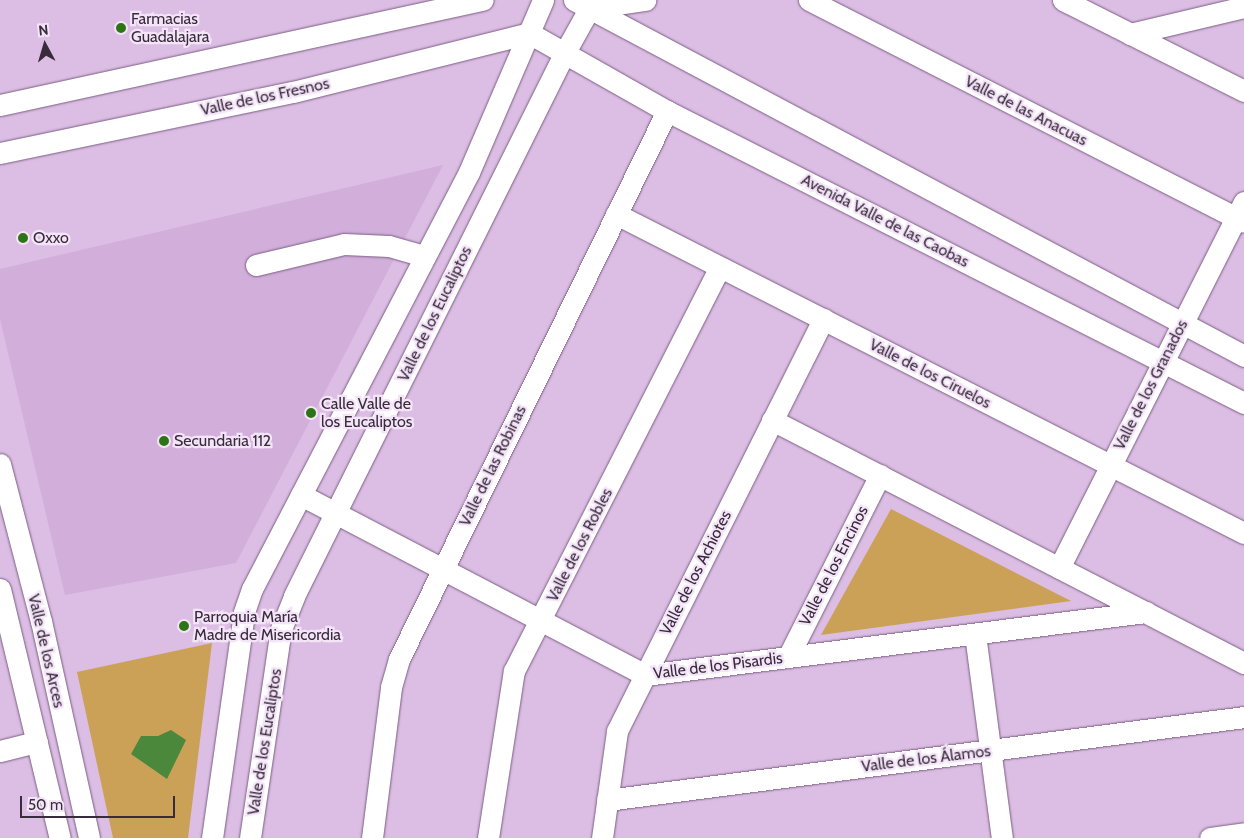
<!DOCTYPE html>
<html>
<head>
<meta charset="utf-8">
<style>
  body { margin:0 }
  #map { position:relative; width:1244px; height:838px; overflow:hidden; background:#dcbde4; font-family:Cabin,sans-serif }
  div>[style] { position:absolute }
  .built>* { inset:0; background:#d2aedb }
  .green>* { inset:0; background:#cba158 }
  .water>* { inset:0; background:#4c883c }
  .roads { filter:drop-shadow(0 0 1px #7b5f82) drop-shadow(0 0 1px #7b5f82) }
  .minor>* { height:21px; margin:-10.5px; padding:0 10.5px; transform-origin:10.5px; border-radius:10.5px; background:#fff }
  .dots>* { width:14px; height:14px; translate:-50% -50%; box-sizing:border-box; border:2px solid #f4e4f8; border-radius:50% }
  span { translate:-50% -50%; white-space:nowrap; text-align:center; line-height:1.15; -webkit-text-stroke:4.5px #f4e4f8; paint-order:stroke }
  .poi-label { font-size:16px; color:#382b3b }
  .left { translate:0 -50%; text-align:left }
  .street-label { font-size:16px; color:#382b3b }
  .north { position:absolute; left:20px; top:20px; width:50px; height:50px; -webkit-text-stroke:4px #f4e4f8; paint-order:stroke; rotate:354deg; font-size:14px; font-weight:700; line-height:20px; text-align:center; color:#382b3b }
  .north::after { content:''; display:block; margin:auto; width:18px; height:22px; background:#382b3b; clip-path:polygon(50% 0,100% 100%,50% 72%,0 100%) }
  .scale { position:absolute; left:20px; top:796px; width:155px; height:22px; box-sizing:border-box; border:2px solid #382b3b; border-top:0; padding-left:6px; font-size:15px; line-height:18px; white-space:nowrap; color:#382b3b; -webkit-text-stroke:4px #f4e4f8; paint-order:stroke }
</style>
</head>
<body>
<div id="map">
  <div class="built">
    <div style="clip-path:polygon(443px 165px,236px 563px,65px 595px,0 319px,0 269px)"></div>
  </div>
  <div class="green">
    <div style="clip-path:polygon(891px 509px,1071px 601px,821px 635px)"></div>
    <div style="clip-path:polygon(212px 643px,188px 838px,113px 838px,77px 672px)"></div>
  </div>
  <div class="water">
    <div style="clip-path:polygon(171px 730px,186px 740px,167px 779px,131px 754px,141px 736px,158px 736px)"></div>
  </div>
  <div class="roads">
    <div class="minor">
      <div style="left:574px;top:0;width:759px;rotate:27.98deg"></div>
      <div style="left:809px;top:0;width:488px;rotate:27deg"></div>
      <div style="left:1063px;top:0;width:203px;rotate:26.7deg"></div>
      <div style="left:589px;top:8px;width:57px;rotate:-8.1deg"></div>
      <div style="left:1130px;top:34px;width:117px;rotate:-13.3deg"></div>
      <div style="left:0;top:105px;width:494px;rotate:-12.3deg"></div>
      <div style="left:0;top:153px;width:299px;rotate:-11.8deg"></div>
      <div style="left:293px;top:92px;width:243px;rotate:-14deg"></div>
      <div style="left:529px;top:33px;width:159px;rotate:29.5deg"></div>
      <div style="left:667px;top:111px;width:647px;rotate:26.84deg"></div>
      <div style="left:616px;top:214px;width:704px;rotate:26.93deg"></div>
      <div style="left:256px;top:265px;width:90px;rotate:-13.4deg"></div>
      <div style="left:344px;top:244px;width:45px;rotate:2.5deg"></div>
      <div style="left:389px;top:246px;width:37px;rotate:16deg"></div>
      <div style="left:772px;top:420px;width:531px;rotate:27.24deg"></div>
      <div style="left:0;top:464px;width:162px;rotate:75.4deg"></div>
      <div style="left:41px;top:621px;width:222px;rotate:77.5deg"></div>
      <div style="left:301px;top:495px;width:388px;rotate:27.6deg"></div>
      <div style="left:645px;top:675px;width:505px;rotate:-7.17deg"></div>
      <div style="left:1059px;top:568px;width:410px;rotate:-63.2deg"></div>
      <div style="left:0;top:589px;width:256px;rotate:76.5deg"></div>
      <div style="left:975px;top:634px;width:206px;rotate:82.5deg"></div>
      <div style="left:788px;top:657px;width:204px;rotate:-63.2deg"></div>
      <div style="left:0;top:751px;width:38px;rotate:-14deg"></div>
      <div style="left:607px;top:800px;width:642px;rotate:-7.42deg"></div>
      <div style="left:212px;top:838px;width:228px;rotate:-81.9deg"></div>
      <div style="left:244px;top:612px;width:24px;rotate:-71deg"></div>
      <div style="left:252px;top:589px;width:470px;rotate:-62.5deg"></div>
      <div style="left:469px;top:172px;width:187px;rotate:-66.7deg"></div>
      <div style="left:250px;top:838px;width:211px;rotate:-81.6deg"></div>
      <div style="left:281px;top:629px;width:35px;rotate:-68deg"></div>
      <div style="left:294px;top:596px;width:606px;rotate:-63.52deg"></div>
      <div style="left:564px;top:54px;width:62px;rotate:-60.9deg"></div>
      <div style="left:372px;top:838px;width:152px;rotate:-82.8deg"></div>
      <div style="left:391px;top:687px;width:29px;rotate:-74deg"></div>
      <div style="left:399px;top:659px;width:610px;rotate:-63.94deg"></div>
      <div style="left:488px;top:838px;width:169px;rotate:-81.2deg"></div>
      <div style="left:514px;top:671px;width:453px;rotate:-63deg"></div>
      <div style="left:602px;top:838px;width:108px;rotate:-82deg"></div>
      <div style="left:617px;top:731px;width:461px;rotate:-63.4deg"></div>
      <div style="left:1210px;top:838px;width:34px;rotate:-8deg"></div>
    </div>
  </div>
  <div class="dots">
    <div style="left:121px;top:28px;background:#2d7416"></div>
    <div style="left:23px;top:238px;background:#2d7416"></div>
    <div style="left:311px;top:413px;background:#2d7416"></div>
    <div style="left:164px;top:441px;background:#2d7416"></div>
    <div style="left:184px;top:626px;background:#2d7416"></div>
  </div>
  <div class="poi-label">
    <span class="left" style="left:131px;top:28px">Farmacias<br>Guadalajara</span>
    <span class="left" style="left:33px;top:238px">Oxxo</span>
    <span class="left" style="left:321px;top:413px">Calle Valle de<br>los Eucaliptos</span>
    <span class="left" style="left:174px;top:441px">Secundaria 112</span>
    <span class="left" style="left:194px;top:626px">Parroquia María<br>Madre de Misericordia</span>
  </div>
  <div class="street-label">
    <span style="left:265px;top:97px;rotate:-12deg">Valle de los Fresnos</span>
    <span style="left:1026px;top:111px;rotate:27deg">Valle de las Anacuas</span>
    <span style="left:885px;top:221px;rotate:27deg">Avenida Valle de las Caobas</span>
    <span style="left:435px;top:314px;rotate:-64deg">Valle de los Eucaliptos</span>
    <span style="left:930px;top:374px;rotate:27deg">Valle de los Ciruelos</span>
    <span style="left:1151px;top:385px;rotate:-63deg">Valle de los Granados</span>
    <span style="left:493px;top:466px;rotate:-64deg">Valle de las Robinas</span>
    <span style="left:580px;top:545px;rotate:-63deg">Valle de los Robles</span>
    <span style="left:834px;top:566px;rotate:-63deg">Valle de los Encinos</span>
    <span style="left:696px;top:573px;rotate:-63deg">Valle de los Achiotes</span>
    <span style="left:46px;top:651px;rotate:77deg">Valle de los Arces</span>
    <span style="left:718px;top:666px;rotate:-7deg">Valle de los Pisardis</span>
    <span style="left:265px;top:742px;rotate:-81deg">Valle de los Eucaliptos</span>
    <span style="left:926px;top:759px;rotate:-7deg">Valle de los Álamos</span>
  </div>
  <div class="north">N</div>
  <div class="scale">50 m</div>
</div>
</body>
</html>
